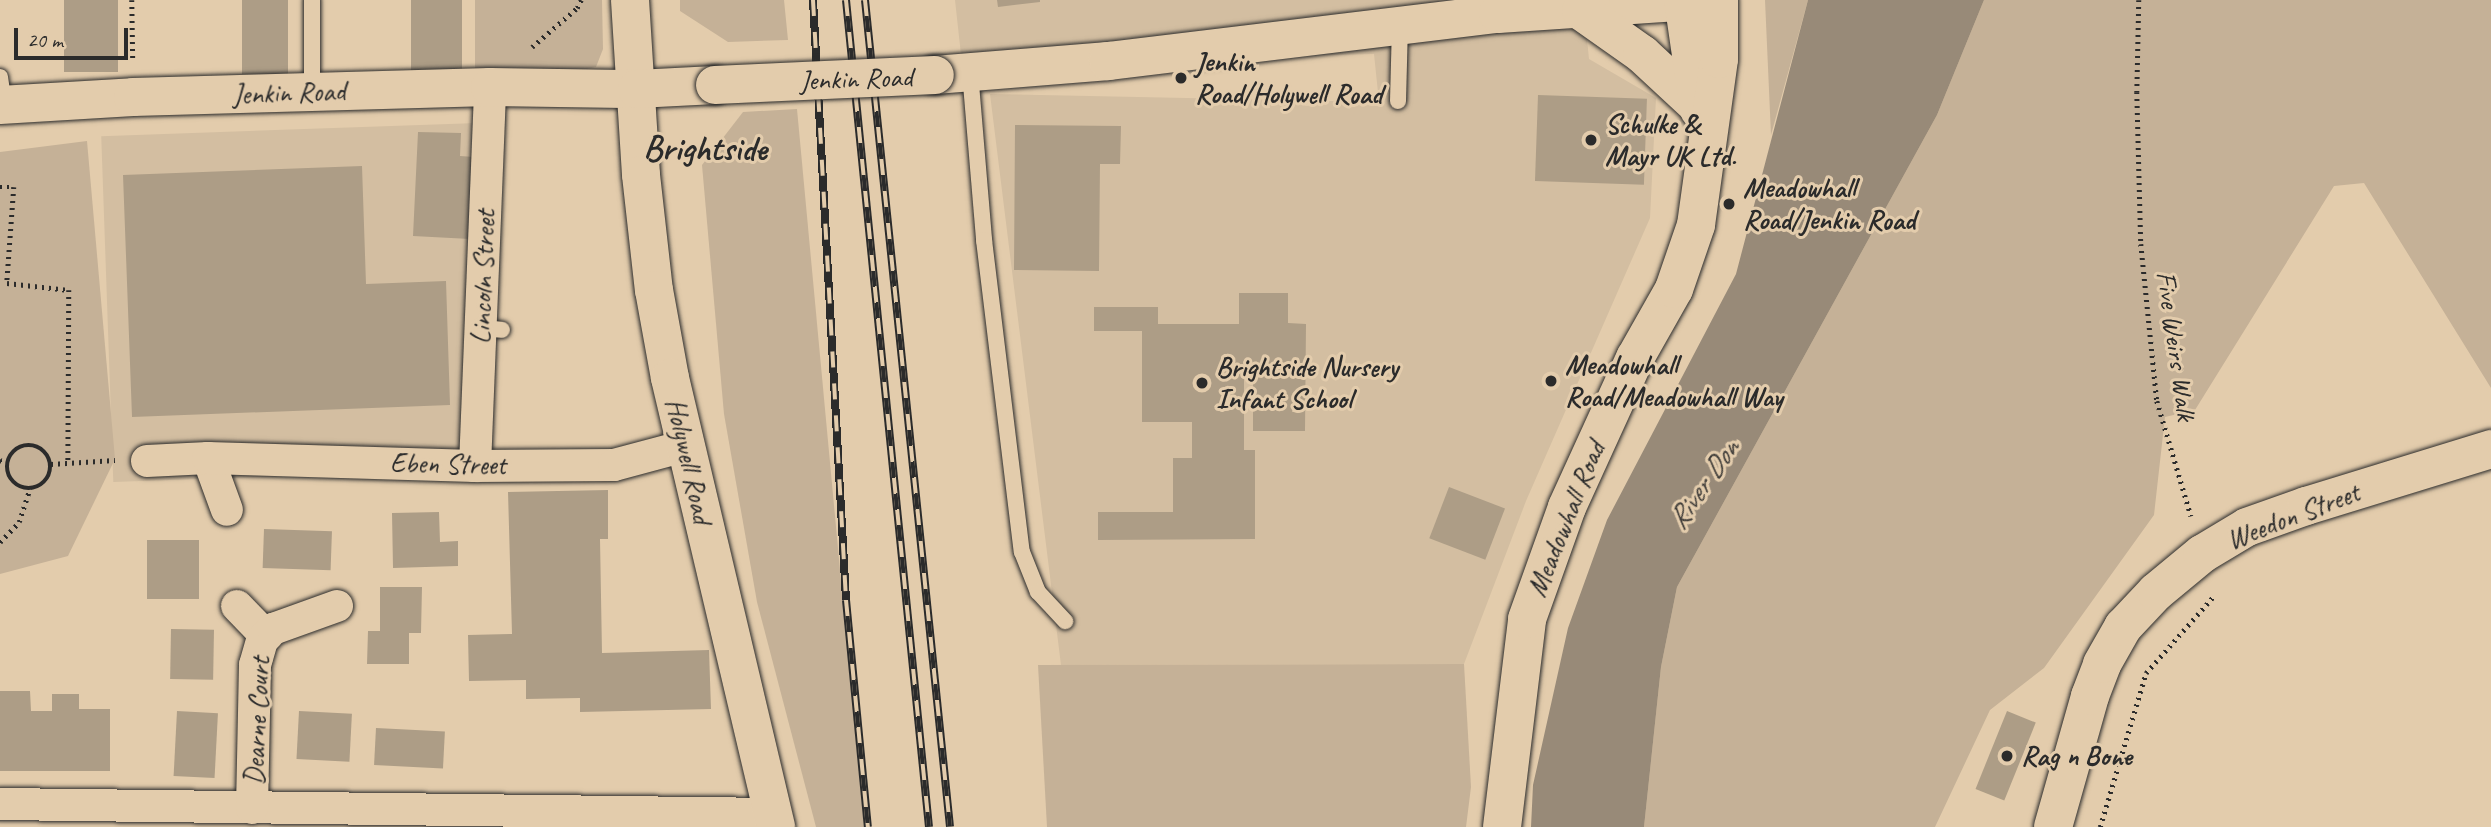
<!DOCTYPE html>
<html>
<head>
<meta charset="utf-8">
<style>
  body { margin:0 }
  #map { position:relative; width:2491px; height:827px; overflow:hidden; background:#e3ccac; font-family:Caveat,sans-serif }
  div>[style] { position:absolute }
  .built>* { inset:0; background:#d3bea1; transform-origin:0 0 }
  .green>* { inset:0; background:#c5b197 }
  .water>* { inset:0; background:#988a78 }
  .building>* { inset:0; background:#ad9d86; transform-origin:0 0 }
  .path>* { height:4.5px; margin-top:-2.25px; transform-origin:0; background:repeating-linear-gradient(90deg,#2b2b2b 0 2px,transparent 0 7px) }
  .path>.ring { margin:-2.25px; padding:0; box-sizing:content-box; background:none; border:4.5px solid #2b2b2b; border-radius:50% }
  .roads { filter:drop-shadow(0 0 2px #2b2b2b) drop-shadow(0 0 2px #2b2b2b) }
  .lane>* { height:16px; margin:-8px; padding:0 8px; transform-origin:8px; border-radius:8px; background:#e3ccac }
  .street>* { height:32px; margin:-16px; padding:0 16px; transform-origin:16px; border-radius:16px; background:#e3ccac }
  .secondary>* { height:38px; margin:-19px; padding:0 19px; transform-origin:19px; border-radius:19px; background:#e3ccac }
  .primary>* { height:38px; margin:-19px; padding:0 19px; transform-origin:19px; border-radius:19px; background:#e3ccac }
  .rail>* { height:8px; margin-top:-4px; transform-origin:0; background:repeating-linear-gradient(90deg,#e3ccac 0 16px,#2b2b2b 0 32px); box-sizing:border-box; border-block:2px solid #2b2b2b }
  .bridges { filter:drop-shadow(0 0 2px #2b2b2b) drop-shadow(0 0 2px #2b2b2b) }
  .secondary-bridge>* { height:38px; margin:-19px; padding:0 19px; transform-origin:19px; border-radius:19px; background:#e3ccac }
  .dots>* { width:19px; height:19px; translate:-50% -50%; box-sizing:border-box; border:4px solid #e3ccac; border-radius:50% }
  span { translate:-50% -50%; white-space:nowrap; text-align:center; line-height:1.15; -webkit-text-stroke:6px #e3ccac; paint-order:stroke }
  .poi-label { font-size:28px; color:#2b2b2b; font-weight:700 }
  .left { translate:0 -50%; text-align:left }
  .street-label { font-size:28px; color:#2b2b2b }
  .water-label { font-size:30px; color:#413e3a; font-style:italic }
  .district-label { font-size:35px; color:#2b2b2b; font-weight:700 }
  .scale { position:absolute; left:14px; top:28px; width:114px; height:32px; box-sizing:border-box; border:4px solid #2b2b2b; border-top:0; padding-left:9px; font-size:21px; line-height:24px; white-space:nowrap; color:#2b2b2b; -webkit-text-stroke:5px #e3ccac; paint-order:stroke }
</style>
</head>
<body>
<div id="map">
  <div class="built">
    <div style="clip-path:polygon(955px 0,1583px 0,1589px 59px,1656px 98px,1650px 218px,1526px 501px,1464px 664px,1061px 665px,990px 94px,1379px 102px,1374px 54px,962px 64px)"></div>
    <div style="left:478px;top:123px;width:346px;height:377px;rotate:88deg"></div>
  </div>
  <div class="green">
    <div style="clip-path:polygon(475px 0,602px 0,603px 49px,596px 67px,573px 72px,475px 78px)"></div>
    <div style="clip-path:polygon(680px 0,784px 0,788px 40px,728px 42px,680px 11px)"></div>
    <div style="clip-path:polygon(1765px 0,1808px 0,1771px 135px)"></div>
    <div style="clip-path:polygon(1984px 0,2491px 0,2491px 388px,2364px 183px,2334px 186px,2195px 410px,2165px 417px,2154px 515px,2044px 668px,1990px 710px,1935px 827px,1644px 827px,1661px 667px,1677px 587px,1937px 115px)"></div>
    <div style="clip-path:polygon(797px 109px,864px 827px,816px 827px,757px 602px,724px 414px,702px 165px,743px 112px)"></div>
    <div style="clip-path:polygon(87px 141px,115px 459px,68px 556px,0 574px,0 152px)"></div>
    <div style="clip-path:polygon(1464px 664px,1471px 787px,1466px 827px,1047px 827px,1038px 665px)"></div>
  </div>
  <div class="water">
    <div style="clip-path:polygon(1808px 0,1984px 0,1937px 115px,1677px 587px,1661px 667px,1644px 827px,1531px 827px,1533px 785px,1568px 628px,1607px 520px,1736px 274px)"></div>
  </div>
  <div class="building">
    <div style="left:64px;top:0;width:54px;height:72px"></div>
    <div style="left:242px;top:0;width:46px;height:74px"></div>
    <div style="left:411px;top:0;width:51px;height:72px"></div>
    <div style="clip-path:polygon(997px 0,1040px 0,1040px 2px,998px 7px)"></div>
    <div style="left:1538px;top:95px;width:109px;height:86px;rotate:2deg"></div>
    <div style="clip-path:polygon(1015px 125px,1121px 126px,1120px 164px,1100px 164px,1099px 271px,1014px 270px)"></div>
    <div style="clip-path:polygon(418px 132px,461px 133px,460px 156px,474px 157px,470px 239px,413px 236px)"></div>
    <div style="clip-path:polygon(362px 166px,366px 284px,446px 281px,450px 405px,132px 417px,123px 175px)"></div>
    <div style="clip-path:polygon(1239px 293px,1288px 293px,1288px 323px,1306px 324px,1305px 431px,1253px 431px,1253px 379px,1244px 378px,1244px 450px,1255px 450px,1255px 539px,1098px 540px,1098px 512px,1173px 512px,1173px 458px,1192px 458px,1192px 422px,1142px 422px,1142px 331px,1094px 331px,1094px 307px,1158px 307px,1158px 324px,1239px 324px)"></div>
    <div style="left:1449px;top:487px;width:60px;height:55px;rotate:21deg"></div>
    <div style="clip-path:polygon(608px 490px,608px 539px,600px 539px,602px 653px,709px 650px,711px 709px,580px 712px,580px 698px,526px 699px,526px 680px,469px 681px,468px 635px,512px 634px,508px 492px)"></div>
    <div style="clip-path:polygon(439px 512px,440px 542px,458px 541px,458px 566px,393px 568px,392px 513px)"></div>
    <div style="left:264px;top:529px;width:68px;height:39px;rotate:2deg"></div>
    <div style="left:199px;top:540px;width:59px;height:52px;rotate:90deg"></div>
    <div style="clip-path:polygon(380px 587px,422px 587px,421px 633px,409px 633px,409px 664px,367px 664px,368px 631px,380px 631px)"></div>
    <div style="left:171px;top:629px;width:43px;height:50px;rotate:1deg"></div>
    <div style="clip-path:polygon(0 691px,30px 691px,31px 711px,52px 711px,52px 694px,79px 694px,79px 709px,110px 709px,110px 771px,0 771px)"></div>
    <div style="left:177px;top:711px;width:41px;height:65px;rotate:3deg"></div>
    <div style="left:299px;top:711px;width:53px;height:48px;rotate:3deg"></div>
    <div style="left:2007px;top:711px;width:31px;height:84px;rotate:22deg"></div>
    <div style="left:376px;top:728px;width:69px;height:37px;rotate:3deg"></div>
  </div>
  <div class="path">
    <div style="left:132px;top:0;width:61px;rotate:89.1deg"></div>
    <div style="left:2139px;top:0;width:92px;rotate:91.2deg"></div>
    <div style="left:2137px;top:92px;width:152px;rotate:88.5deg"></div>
    <div style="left:2141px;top:244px;width:158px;rotate:84.2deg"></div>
    <div style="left:2157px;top:401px;width:120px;rotate:73.5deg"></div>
    <div style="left:532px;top:47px;width:60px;rotate:-40.9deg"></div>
    <div style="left:577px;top:8px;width:9px;rotate:-63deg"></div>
    <div style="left:0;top:187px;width:14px"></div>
    <div style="left:14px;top:187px;width:96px;rotate:94.2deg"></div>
    <div style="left:7px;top:283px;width:62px;rotate:6.4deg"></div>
    <div style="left:69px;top:290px;width:173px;rotate:90.3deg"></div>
    <div class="ring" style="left:7px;top:445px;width:39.5px;height:39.5px"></div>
    <div style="left:0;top:460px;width:9px;rotate:21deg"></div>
    <div style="left:51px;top:464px;width:64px;rotate:-3.6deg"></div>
    <div style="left:0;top:542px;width:28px;rotate:-46deg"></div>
    <div style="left:19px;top:522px;width:35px;rotate:-72deg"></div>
    <div style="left:2100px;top:827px;width:161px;rotate:-73.4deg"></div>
    <div style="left:2146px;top:673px;width:103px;rotate:-48.6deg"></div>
  </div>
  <div class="roads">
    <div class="lane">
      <div style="left:970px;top:72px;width:169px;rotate:85.2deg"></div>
      <div style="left:984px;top:240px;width:314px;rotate:83.1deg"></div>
      <div style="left:1022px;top:552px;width:43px;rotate:68.2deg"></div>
      <div style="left:1038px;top:592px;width:40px;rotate:47deg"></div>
      <div style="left:0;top:77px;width:28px;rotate:82deg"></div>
      <div style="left:312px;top:92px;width:92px;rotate:-90deg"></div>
      <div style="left:1398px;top:101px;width:74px;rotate:-88.5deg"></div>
      <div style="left:481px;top:328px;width:21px;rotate:5deg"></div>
    </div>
    <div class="street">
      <div style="left:208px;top:458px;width:55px;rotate:69.9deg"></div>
      <div style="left:147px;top:461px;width:61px;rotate:-2.8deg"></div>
      <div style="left:208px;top:458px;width:267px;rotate:1.7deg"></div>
      <div style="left:475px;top:466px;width:139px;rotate:-0.4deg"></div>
      <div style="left:614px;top:465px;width:73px;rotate:-15deg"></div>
      <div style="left:475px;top:466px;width:379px;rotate:-87.7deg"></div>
      <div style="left:237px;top:606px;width:42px;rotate:46deg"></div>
      <div style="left:0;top:804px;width:773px;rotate:0.74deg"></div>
      <div style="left:252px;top:808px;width:143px;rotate:-88.8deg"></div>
      <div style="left:255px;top:665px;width:26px;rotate:-74deg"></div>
      <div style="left:262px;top:640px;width:16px;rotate:-45deg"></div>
      <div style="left:273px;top:629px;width:68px;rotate:-19.8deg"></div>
    </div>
    <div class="secondary">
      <div style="left:630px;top:0;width:175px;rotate:86.4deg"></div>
      <div style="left:641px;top:175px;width:116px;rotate:83.6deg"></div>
      <div style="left:654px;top:290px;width:89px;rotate:79.7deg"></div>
      <div style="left:670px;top:378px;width:461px;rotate:76.7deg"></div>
      <div style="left:935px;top:75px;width:174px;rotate:-4.6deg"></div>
      <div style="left:1108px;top:61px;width:393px;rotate:-6.9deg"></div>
      <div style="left:1498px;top:14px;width:210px;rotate:-3.8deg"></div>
      <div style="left:0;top:105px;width:133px;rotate:-3.4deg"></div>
      <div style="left:133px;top:97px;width:357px;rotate:-1.6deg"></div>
      <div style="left:490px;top:87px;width:147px;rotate:0.8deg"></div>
      <div style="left:637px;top:89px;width:78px;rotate:-2.9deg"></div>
      <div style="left:2053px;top:827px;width:136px;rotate:-74.2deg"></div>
      <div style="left:2090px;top:696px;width:34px;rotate:-69deg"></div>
      <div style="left:2102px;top:664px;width:43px;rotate:-60.4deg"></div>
      <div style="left:2123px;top:627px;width:48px;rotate:-46.7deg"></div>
      <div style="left:2156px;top:592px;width:60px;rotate:-39.6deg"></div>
      <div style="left:2202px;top:554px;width:52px;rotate:-31deg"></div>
      <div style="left:2247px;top:527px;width:63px;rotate:-19.6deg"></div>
      <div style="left:2306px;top:506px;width:194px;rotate:-17.1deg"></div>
    </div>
    <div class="primary">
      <div style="left:1591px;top:0;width:15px;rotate:132deg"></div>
      <div style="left:1581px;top:11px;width:75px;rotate:35.2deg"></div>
      <div style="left:1642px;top:54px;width:78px;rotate:42.9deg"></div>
      <div style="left:1683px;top:0;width:111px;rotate:81.7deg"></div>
      <div style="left:1502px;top:827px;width:209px;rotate:-83.1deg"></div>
      <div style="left:1527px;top:619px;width:119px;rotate:-70.3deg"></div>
      <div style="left:1567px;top:507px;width:164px;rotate:-65.5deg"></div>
      <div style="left:1635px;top:358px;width:79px;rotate:-60.5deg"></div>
      <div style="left:1674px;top:289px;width:68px;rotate:-71deg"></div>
      <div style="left:1696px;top:225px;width:168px;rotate:-82.1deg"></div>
      <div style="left:1719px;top:59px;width:59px;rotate:-90deg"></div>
    </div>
  </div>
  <div class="rail">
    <div style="left:813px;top:0;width:601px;rotate:86.85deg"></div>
    <div style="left:846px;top:600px;width:228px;rotate:84.5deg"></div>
    <div style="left:846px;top:0;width:831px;rotate:84.27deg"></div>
    <div style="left:865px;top:0;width:831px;rotate:84.13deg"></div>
  </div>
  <div class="bridges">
    <div class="secondary-bridge">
      <div style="left:715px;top:85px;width:220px;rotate:-2.6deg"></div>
    </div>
  </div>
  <div class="dots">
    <div style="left:1181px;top:78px;background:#2b2b2b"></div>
    <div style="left:1591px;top:140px;background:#2b2b2b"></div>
    <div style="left:1729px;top:204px;background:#2b2b2b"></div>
    <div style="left:1551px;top:381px;background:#2b2b2b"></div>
    <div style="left:1202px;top:383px;background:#2b2b2b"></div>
    <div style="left:2007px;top:756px;background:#2b2b2b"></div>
  </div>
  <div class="poi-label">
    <span class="left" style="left:1195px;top:78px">Jenkin<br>Road/Holywell Road</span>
    <span class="left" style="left:1605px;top:140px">Schulke &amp;<br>Mayr UK Ltd.</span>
    <span class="left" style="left:1743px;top:204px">Meadowhall<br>Road/Jenkin Road</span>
    <span class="left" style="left:1565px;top:381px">Meadowhall<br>Road/Meadowhall Way</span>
    <span class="left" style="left:1216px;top:383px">Brightside Nursery<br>Infant School</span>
    <span class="left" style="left:2021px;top:756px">Rag n Bone</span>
  </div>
  <div class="street-label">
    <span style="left:856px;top:79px;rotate:-2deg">Jenkin Road</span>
    <span style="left:289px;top:93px;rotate:-2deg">Jenkin Road</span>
    <span style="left:483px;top:277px;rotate:-88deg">Lincoln Street</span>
    <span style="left:2176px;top:346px;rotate:82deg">Five Weirs Walk</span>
    <span style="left:689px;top:461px;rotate:77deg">Holywell Road</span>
    <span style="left:448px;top:464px;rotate:1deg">Eben Street</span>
    <span style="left:2293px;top:516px;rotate:-21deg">Weedon Street</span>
    <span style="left:1566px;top:519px;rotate:-68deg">Meadowhall Road</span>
    <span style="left:257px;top:721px;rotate:-87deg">Dearne Court</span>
  </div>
  <div class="water-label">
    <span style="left:1703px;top:484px;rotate:-55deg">River Don</span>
  </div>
  <div class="district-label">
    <span style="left:705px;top:149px">Brightside</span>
  </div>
  <div class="scale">20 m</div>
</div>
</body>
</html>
